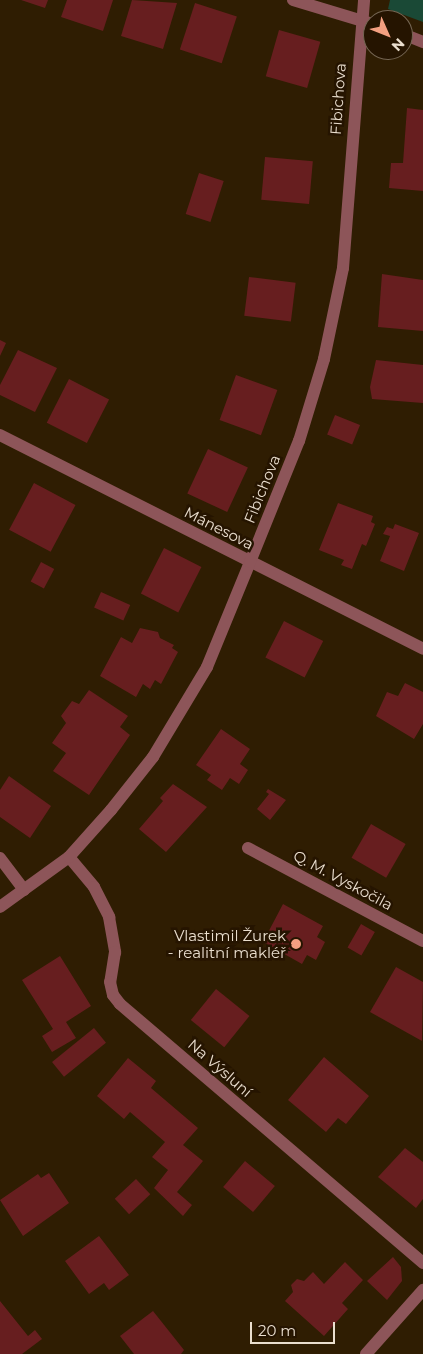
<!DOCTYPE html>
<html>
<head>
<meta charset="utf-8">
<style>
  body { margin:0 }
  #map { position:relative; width:423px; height:1354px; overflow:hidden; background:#2f1d02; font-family:Montserrat,sans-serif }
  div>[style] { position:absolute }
  .green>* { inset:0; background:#1a4936 }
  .building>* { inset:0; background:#671e1f; transform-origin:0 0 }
  .street>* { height:12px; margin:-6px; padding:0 6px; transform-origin:6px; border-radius:6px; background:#8d5559 }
  .dots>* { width:14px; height:14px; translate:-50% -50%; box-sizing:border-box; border:2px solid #251400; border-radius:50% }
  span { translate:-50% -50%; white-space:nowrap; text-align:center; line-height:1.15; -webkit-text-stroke:5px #251400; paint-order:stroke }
  .street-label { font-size:15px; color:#eadece }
  .poi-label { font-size:15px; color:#eadece }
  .right { translate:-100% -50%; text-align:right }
  .north { position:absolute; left:363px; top:10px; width:50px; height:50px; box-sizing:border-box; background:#251400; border:1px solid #746552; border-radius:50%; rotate:134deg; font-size:14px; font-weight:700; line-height:20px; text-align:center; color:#eadece }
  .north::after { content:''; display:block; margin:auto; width:18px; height:22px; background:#f3a081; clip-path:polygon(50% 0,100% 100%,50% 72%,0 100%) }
  .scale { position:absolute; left:250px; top:1322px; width:85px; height:22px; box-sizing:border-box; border:2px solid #eadece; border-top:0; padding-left:6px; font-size:15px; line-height:18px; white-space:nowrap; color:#eadece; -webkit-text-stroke:4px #251400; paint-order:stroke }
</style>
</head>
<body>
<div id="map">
  <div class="green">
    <div style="clip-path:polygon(390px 0,423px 0,423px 22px,388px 9px)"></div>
  </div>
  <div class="building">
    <div style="clip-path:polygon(21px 0,48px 0,45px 8px)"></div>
    <div style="clip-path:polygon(67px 0,113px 0,103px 31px,61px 17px)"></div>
    <div style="clip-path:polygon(132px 0,177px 3px,163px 49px,121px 36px)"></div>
    <div style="left:195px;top:3px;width:44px;height:49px;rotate:18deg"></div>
    <div style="left:279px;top:30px;width:43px;height:48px;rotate:16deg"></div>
    <div style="clip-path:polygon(407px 108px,423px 110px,423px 191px,389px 188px,391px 163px,403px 163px)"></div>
    <div style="left:265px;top:157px;width:48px;height:43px;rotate:5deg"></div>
    <div style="left:199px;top:173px;width:26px;height:43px;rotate:18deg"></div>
    <div style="clip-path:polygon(382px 274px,423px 280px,423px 331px,378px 327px)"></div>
    <div style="left:249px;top:277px;width:47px;height:39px;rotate:7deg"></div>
    <div style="clip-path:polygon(0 340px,6px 343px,0 356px)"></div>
    <div style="clip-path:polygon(18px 350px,57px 368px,35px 412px,0 395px,0 385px)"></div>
    <div style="clip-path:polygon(376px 360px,423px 365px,423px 403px,372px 399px,370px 387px)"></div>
    <div style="left:236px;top:375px;width:44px;height:48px;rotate:20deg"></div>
    <div style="left:69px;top:379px;width:45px;height:49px;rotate:27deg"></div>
    <div style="left:335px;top:415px;width:27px;height:21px;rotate:22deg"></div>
    <div style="left:208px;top:449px;width:44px;height:49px;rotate:25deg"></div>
    <div style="left:34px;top:483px;width:47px;height:53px;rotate:28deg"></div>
    <div style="clip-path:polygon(338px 503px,373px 516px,371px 522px,375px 524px,366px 546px,362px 544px,352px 569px,341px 565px,344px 560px,319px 550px)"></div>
    <div style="clip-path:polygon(395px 524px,419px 533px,404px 571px,380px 561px,390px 536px,383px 534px,387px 527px,393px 529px)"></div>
    <div style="left:164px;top:548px;width:42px;height:51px;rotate:27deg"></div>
    <div style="left:41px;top:562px;width:15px;height:22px;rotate:28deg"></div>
    <div style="left:101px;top:592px;width:32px;height:17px;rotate:24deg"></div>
    <div style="left:284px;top:621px;width:44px;height:41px;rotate:27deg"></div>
    <div style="clip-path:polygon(140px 628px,158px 632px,160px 638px,174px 645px,172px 648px,178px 652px,161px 684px,155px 680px,150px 689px,143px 684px,136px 697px,100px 676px,121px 637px,132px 643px)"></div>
    <div style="clip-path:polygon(405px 683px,423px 692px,423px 724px,414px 739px,376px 716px,387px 692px,398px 696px)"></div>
    <div style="clip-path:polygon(89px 690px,128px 716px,120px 727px,130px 735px,89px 795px,53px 771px,66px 753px,52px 743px,66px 723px,61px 716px,72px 701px,79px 704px)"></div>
    <div style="clip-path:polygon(221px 729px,250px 749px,240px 764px,248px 770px,239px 784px,230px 778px,222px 790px,207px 780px,211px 775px,196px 765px)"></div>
    <div style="clip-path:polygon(9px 776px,51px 806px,30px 838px,0 817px,0 790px)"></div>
    <div style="clip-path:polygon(173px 784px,207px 807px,166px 852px,139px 829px,163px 801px,160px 798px)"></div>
    <div style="clip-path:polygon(268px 789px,286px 800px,270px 820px,257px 809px,269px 794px,266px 792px)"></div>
    <div style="left:371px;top:824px;width:40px;height:39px;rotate:30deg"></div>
    <div style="clip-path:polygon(283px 904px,323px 926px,317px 937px,325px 942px,316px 960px,307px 955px,302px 964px,263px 942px)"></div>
    <div style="left:361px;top:924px;width:16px;height:27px;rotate:30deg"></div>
    <div style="clip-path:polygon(60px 956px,91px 1006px,66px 1022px,76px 1038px,52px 1052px,42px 1036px,53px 1029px,22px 980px)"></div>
    <div style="clip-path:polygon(396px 967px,423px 982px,422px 1041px,370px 1012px)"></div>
    <div style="left:216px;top:989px;width:43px;height:40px;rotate:39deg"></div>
    <div style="left:94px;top:1028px;width:19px;height:54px;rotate:51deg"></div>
    <div style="clip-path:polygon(324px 1057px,369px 1096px,346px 1124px,338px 1118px,326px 1132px,288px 1100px)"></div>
    <div style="clip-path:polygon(128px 1058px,156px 1081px,151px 1088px,198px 1128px,183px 1145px,203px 1161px,177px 1192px,192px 1205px,183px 1216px,154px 1188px,168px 1170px,152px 1157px,165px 1142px,130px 1112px,124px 1119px,97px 1096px)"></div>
    <div style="clip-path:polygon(405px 1148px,423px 1162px,423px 1199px,416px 1208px,378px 1177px)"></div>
    <div style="left:245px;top:1161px;width:39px;height:34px;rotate:40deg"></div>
    <div style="clip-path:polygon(49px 1173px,69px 1203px,23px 1236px,0 1200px,38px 1174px,41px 1178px)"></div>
    <div style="left:136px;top:1179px;width:21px;height:29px;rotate:47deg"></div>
    <div style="clip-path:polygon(99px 1236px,129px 1275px,109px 1290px,104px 1283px,89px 1294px,65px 1261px)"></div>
    <div style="clip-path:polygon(393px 1257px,401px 1267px,402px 1281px,387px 1300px,367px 1281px)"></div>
    <div style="clip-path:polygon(345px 1262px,363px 1280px,342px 1303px,348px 1309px,324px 1336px,285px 1301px,293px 1292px,291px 1285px,297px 1279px,304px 1281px,313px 1272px,324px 1284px)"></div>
    <div style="clip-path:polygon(0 1301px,28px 1336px,35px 1330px,42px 1339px,22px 1354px,0 1354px)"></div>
    <div style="clip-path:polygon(153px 1311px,184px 1350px,181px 1354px,134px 1354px,120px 1336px)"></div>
  </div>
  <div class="street">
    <div style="left:293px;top:0;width:84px;rotate:16.7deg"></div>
    <div style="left:403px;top:34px;width:22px;rotate:22deg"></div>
    <div style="left:0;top:435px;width:474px;rotate:26.8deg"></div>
    <div style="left:248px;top:848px;width:198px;rotate:28deg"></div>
    <div style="left:69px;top:857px;width:39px;rotate:50deg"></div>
    <div style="left:94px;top:887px;width:34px;rotate:63deg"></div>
    <div style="left:109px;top:917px;width:36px;rotate:80deg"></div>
    <div style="left:115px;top:952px;width:30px;rotate:99deg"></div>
    <div style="left:110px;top:982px;width:13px;rotate:77deg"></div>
    <div style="left:113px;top:995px;width:11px;rotate:52deg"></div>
    <div style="left:120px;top:1004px;width:399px;rotate:40.5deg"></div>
    <div style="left:0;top:858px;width:40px;rotate:53deg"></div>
    <div style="left:0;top:907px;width:85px;rotate:-35.9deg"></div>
    <div style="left:69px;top:857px;width:63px;rotate:-48.2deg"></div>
    <div style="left:111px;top:810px;width:68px;rotate:-51.6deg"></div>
    <div style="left:153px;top:757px;width:105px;rotate:-59deg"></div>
    <div style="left:207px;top:667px;width:113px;rotate:-67.7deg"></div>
    <div style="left:250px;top:562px;width:131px;rotate:-68deg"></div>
    <div style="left:299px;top:441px;width:86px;rotate:-73deg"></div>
    <div style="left:324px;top:359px;width:93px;rotate:-78.2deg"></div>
    <div style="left:343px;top:268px;width:269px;rotate:-85.5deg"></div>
    <div style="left:366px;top:1354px;width:86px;rotate:-48.3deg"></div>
  </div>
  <div class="dots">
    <div style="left:296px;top:944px;background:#f3a081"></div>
  </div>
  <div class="street-label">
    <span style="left:338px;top:99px;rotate:-86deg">Fibichova</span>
    <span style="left:262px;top:489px;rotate:-68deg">Fibichova</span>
    <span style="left:219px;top:528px;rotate:27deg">Mánesova</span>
    <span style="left:343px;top:880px;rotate:28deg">Q. M. Vyskočila</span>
    <span style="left:220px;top:1068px;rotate:41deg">Na Výsluní</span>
  </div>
  <div class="poi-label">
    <span class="right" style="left:286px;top:944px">Vlastimil Žurek<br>- realitní makléř</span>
  </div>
  <div class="north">N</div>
  <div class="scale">20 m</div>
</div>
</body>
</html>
